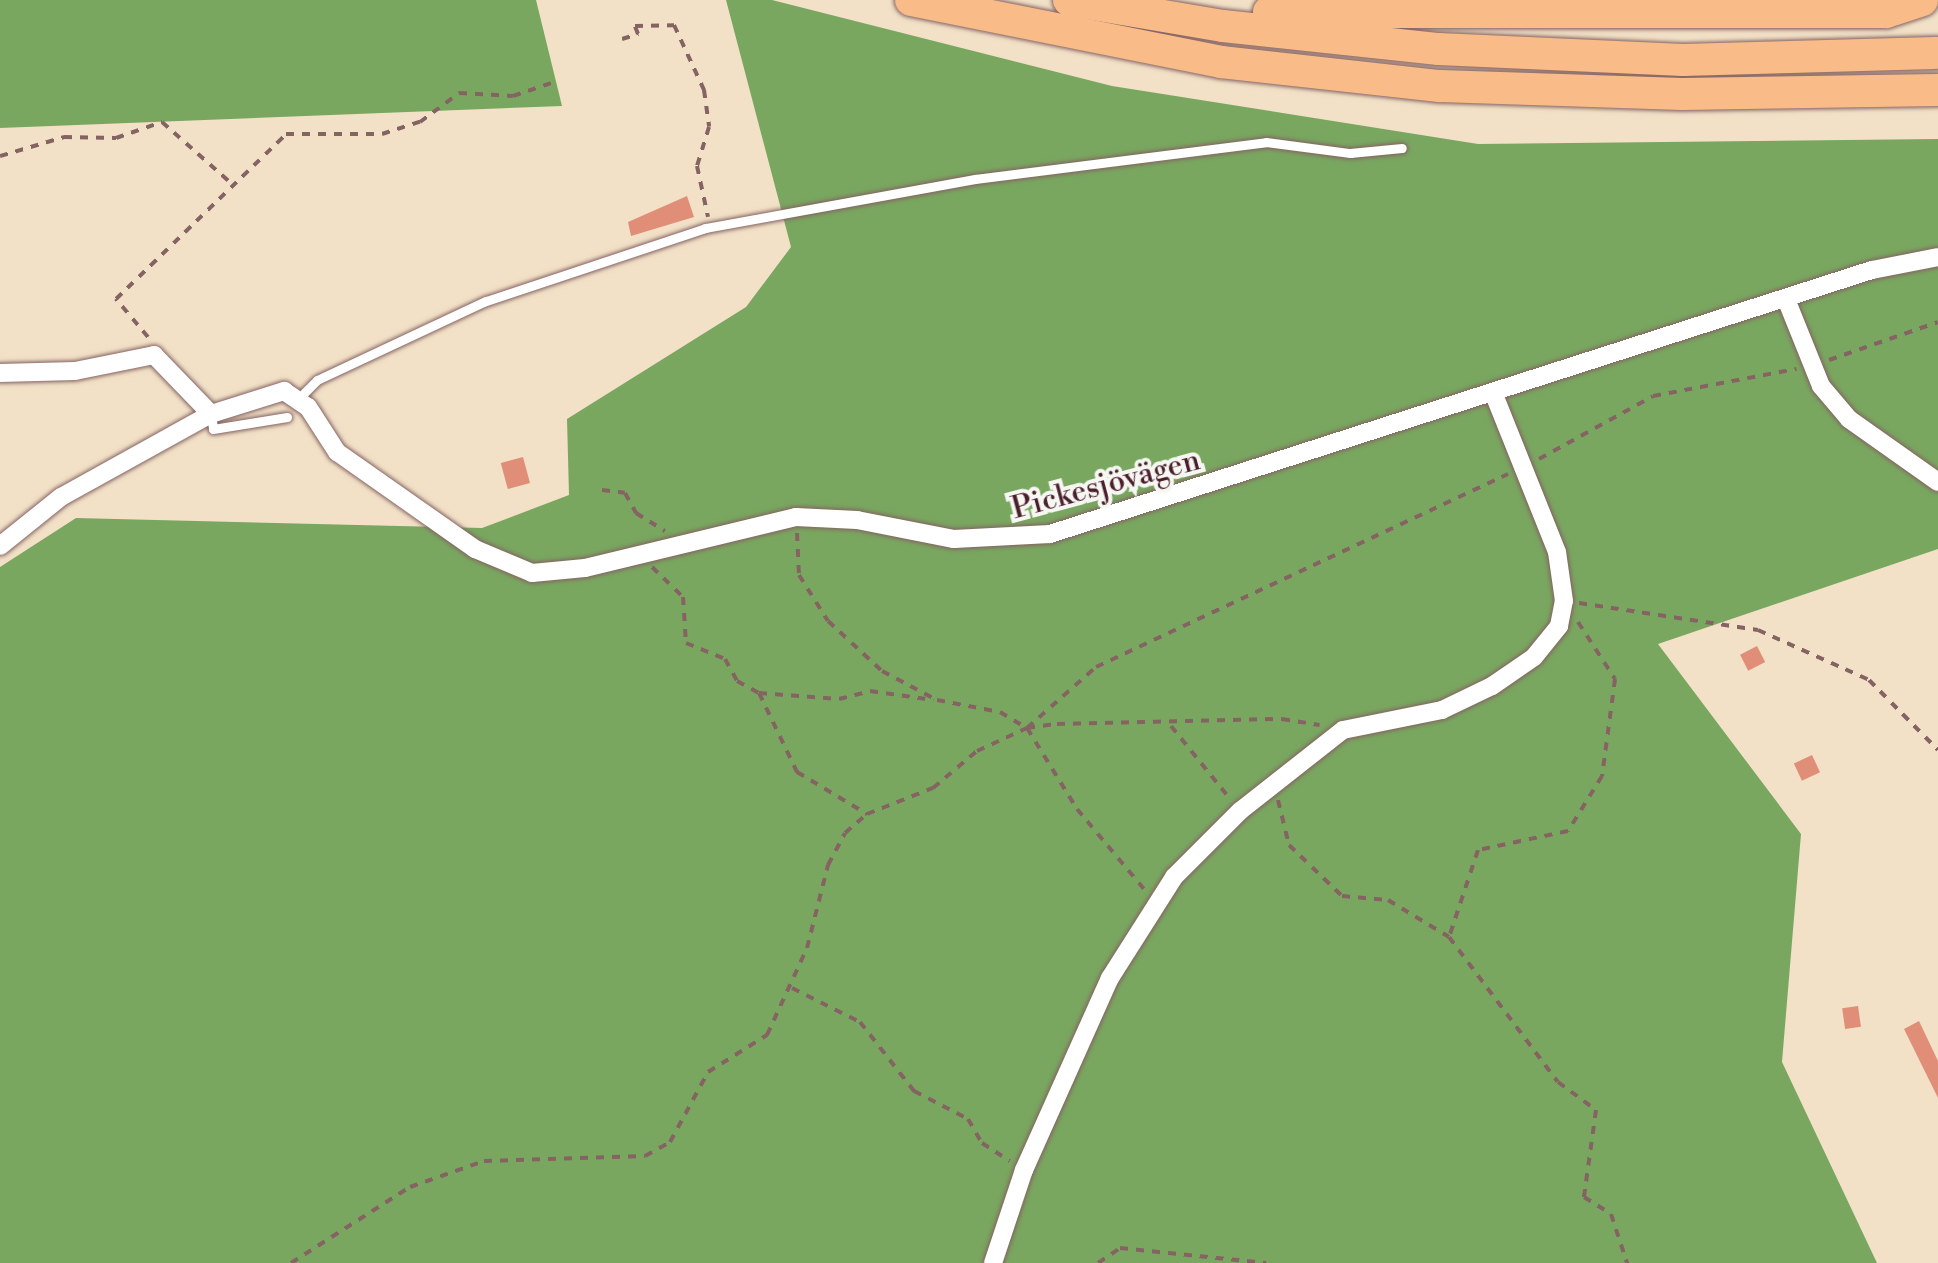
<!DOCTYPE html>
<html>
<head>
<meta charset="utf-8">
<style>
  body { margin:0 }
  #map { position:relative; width:1938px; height:1263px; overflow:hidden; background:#f2e1c7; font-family:"Libre Bodoni",serif }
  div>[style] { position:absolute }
  .forest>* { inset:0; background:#79a760 }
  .building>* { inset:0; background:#e08e77; transform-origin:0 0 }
  .path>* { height:4px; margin-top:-2px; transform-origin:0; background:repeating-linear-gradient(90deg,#856362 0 8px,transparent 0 16px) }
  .roads { filter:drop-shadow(0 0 2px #856362) drop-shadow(0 0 2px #856362) }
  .service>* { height:9px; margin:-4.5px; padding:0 4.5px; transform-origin:4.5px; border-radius:4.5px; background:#fff }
  .minor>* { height:18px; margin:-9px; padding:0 9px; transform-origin:9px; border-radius:9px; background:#fff }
  .motorway>* { height:32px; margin:-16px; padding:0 16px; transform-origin:16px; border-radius:16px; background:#f9bc89 }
  span { translate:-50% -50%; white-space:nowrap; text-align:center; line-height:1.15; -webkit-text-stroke:8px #f6f6f2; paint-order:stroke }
  .street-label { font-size:30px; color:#4a1f2b }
</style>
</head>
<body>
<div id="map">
  <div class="forest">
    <div style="clip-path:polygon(0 0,536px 0,562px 106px,0 128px)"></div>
    <div style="clip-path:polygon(726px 0,772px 0,1112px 86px,1478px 144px,1938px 139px,1938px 549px,1658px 644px,1801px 834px,1782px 1062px,1877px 1263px,0 1263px,0 567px,76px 518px,482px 528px,569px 495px,567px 419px,746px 307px,791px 247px)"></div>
  </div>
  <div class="building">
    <div style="clip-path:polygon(687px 196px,694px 217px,631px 236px,628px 222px)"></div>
    <div style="left:523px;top:457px;width:27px;height:23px;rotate:75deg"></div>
    <div style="left:1757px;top:646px;width:18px;height:19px;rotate:63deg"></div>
    <div style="left:1812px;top:755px;width:19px;height:20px;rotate:65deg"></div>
    <div style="left:1858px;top:1006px;width:21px;height:16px;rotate:82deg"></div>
    <div style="clip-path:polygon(1919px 1021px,1938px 1061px,1938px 1098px,1904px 1029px)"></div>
  </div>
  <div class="path">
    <div style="left:622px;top:39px;width:17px;rotate:-17deg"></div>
    <div style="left:638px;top:34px;width:9px;rotate:-111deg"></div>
    <div style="left:635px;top:26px;width:39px;rotate:-1deg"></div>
    <div style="left:674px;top:25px;width:72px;rotate:65.2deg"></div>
    <div style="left:704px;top:90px;width:37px;rotate:82deg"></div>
    <div style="left:709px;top:127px;width:41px;rotate:107.1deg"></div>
    <div style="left:697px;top:166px;width:52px;rotate:77.8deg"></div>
    <div style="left:0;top:156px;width:67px;rotate:-16.5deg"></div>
    <div style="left:64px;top:137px;width:52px;rotate:1.1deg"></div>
    <div style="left:116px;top:138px;width:49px;rotate:-19.2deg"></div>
    <div style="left:162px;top:122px;width:92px;rotate:41.5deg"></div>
    <div style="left:148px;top:337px;width:50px;rotate:-130.1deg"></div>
    <div style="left:116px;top:299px;width:237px;rotate:-44.1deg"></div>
    <div style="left:286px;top:134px;width:96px"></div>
    <div style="left:382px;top:134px;width:40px;rotate:-18deg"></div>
    <div style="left:420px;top:122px;width:49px;rotate:-36.6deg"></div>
    <div style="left:459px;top:93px;width:54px;rotate:3.2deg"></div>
    <div style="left:513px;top:96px;width:40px;rotate:-18.9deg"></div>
    <div style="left:1829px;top:360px;width:115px;rotate:-19.2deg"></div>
    <div style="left:1539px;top:459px;width:130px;rotate:-28.9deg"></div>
    <div style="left:1653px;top:396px;width:146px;rotate:-10.7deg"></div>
    <div style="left:602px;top:490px;width:23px;rotate:7deg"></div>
    <div style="left:625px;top:493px;width:23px;rotate:61deg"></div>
    <div style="left:636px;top:513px;width:34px;rotate:32deg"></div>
    <div style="left:797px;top:533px;width:42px;rotate:87.3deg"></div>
    <div style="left:799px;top:575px;width:54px;rotate:57.8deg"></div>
    <div style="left:828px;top:621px;width:74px;rotate:42.8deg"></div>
    <div style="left:882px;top:671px;width:62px;rotate:27.8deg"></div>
    <div style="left:937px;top:700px;width:64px;rotate:10.8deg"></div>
    <div style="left:1000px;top:712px;width:31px;rotate:31deg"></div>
    <div style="left:1027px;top:728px;width:92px;rotate:-41.5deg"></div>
    <div style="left:1096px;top:667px;width:455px;rotate:-25.1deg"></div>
    <div style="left:652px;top:567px;width:43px;rotate:44.1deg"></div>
    <div style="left:683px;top:597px;width:46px;rotate:86.3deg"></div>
    <div style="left:686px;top:643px;width:42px;rotate:22.3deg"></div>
    <div style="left:725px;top:659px;width:25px;rotate:61deg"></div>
    <div style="left:737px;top:681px;width:25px;rotate:29deg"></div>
    <div style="left:759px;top:693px;width:88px;rotate:64.3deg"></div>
    <div style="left:797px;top:772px;width:82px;rotate:31deg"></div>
    <div style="left:1579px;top:603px;width:181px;rotate:8.6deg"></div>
    <div style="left:1758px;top:630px;width:122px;rotate:24.2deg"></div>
    <div style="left:1869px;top:680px;width:98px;rotate:45.4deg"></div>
    <div style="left:1578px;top:622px;width:68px;rotate:57deg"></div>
    <div style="left:1615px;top:679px;width:98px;rotate:97.6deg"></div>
    <div style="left:1602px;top:776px;width:65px;rotate:121.7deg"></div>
    <div style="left:1568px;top:831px;width:92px;rotate:168.1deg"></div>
    <div style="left:1478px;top:850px;width:92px;rotate:108.4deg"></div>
    <div style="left:1449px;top:937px;width:181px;rotate:53.1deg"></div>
    <div style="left:1558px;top:1082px;width:47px;rotate:36.4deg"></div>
    <div style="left:1596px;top:1110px;width:88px;rotate:97.9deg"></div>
    <div style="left:1584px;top:1197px;width:32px;rotate:32deg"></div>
    <div style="left:1611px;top:1214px;width:52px;rotate:71.9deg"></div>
    <div style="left:759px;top:693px;width:80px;rotate:4.3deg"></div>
    <div style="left:839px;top:699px;width:32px;rotate:-14deg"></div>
    <div style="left:870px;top:691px;width:64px;rotate:8.1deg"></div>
    <div style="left:1171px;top:726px;width:95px;rotate:51deg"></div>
    <div style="left:1027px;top:728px;width:95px;rotate:58.3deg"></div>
    <div style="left:1077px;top:809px;width:104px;rotate:50.1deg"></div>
    <div style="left:1278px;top:800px;width:46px;rotate:76.3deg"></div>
    <div style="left:1289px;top:845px;width:74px;rotate:43.9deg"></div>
    <div style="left:1342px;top:896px;width:46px;rotate:5deg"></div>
    <div style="left:1388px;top:900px;width:71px;rotate:31.2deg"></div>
    <div style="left:792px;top:988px;width:76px;rotate:26.6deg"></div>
    <div style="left:860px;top:1022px;width:88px;rotate:52deg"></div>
    <div style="left:914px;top:1091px;width:61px;rotate:27.4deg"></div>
    <div style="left:968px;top:1119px;width:28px;rotate:60deg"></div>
    <div style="left:982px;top:1143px;width:33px;rotate:33deg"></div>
    <div style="left:291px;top:1263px;width:141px;rotate:-32.6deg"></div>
    <div style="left:410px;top:1187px;width:78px;rotate:-19.4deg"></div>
    <div style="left:484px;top:1161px;width:161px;rotate:-1.8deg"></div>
    <div style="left:645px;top:1156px;width:29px;rotate:-29deg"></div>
    <div style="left:670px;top:1142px;width:80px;rotate:-61.5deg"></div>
    <div style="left:708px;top:1072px;width:70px;rotate:-32.1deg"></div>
    <div style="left:767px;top:1035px;width:96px;rotate:-65.3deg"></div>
    <div style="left:807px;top:948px;width:86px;rotate:-75.8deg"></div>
    <div style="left:828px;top:865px;width:36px;rotate:-62deg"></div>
    <div style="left:845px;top:833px;width:29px;rotate:-41deg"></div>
    <div style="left:867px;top:814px;width:71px;rotate:-21.5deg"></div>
    <div style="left:933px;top:788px;width:57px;rotate:-40.1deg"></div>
    <div style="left:977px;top:751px;width:55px;rotate:-24.7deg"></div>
    <div style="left:1027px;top:728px;width:30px;rotate:-8deg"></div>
    <div style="left:1057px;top:724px;width:225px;rotate:-1.3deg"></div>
    <div style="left:1282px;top:719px;width:38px;rotate:9deg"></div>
    <div style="left:1098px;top:1263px;width:27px;rotate:-34deg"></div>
    <div style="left:1120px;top:1248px;width:147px;rotate:5.9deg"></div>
  </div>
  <div class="roads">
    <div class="service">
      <div style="left:299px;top:398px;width:25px;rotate:-45deg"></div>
      <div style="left:317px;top:380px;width:187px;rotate:-25.1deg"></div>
      <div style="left:486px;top:301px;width:231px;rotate:-18.4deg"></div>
      <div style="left:705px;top:228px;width:274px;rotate:-10.3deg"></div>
      <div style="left:975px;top:179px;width:293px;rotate:-7.2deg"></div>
      <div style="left:1266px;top:142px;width:85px;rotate:7.5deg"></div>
      <div style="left:1350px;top:153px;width:52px;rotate:-5.5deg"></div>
      <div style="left:211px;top:414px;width:15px;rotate:82deg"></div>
      <div style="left:213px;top:429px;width:75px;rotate:-9.2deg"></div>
    </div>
    <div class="minor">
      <div style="left:1786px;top:299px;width:94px;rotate:68.1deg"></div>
      <div style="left:1821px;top:386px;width:43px;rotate:49.7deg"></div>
      <div style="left:1849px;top:419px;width:109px;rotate:35.3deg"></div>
      <div style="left:0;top:373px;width:75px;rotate:-1.5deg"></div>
      <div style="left:75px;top:371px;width:81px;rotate:-11.4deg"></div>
      <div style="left:154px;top:355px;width:82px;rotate:46deg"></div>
      <div style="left:0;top:546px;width:78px;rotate:-38.8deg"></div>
      <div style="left:61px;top:497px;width:171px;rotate:-29deg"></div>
      <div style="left:211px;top:414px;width:77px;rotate:-17.5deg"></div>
      <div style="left:284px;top:391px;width:29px;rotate:34deg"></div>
      <div style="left:308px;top:407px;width:54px;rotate:57.2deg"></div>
      <div style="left:337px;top:452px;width:169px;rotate:35.1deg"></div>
      <div style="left:475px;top:549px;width:62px;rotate:22.8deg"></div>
      <div style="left:532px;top:573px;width:53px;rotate:-5.4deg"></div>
      <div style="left:585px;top:568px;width:217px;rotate:-13.6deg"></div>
      <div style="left:796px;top:517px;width:61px;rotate:2.8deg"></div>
      <div style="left:857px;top:520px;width:99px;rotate:11.1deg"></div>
      <div style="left:954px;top:539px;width:96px;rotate:-3deg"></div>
      <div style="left:1050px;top:534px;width:863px;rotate:-17.81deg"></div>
      <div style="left:1872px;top:270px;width:67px;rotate:-11.1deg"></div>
      <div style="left:993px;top:1263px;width:98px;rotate:-71.6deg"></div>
      <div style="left:1024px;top:1170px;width:210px;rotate:-65.9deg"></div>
      <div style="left:1110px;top:978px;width:120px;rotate:-57.6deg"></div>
      <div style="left:1174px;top:877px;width:93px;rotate:-45deg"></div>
      <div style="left:1240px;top:811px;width:131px;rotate:-38.2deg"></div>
      <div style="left:1343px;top:730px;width:101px;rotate:-11.4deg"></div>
      <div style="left:1442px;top:710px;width:55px;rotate:-25.6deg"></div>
      <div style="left:1492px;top:686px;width:51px;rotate:-34.6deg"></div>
      <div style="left:1534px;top:657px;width:40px;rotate:-51deg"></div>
      <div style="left:1559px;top:626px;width:25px;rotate:-79deg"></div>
      <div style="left:1564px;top:601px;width:49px;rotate:-98.1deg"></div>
      <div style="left:1557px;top:552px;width:172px;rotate:-111.8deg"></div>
    </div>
    <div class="motorway">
      <div style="left:911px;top:0;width:316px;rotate:11.3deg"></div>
      <div style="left:1221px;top:62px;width:220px;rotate:6.3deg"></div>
      <div style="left:1440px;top:86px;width:242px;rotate:1.9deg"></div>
      <div style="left:1682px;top:94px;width:256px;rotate:-0.9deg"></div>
      <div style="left:1069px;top:0;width:156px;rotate:9.6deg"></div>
      <div style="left:1223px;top:26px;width:217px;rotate:6.1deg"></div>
      <div style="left:1439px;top:49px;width:244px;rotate:2.6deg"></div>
      <div style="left:1683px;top:60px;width:255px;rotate:-1.6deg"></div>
      <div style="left:1269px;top:12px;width:617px"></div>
      <div style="left:1886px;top:12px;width:38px;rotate:-18deg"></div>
    </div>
  </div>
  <div class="street-label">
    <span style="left:1106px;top:485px;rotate:-15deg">Pickesjövägen</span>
  </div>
</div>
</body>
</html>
